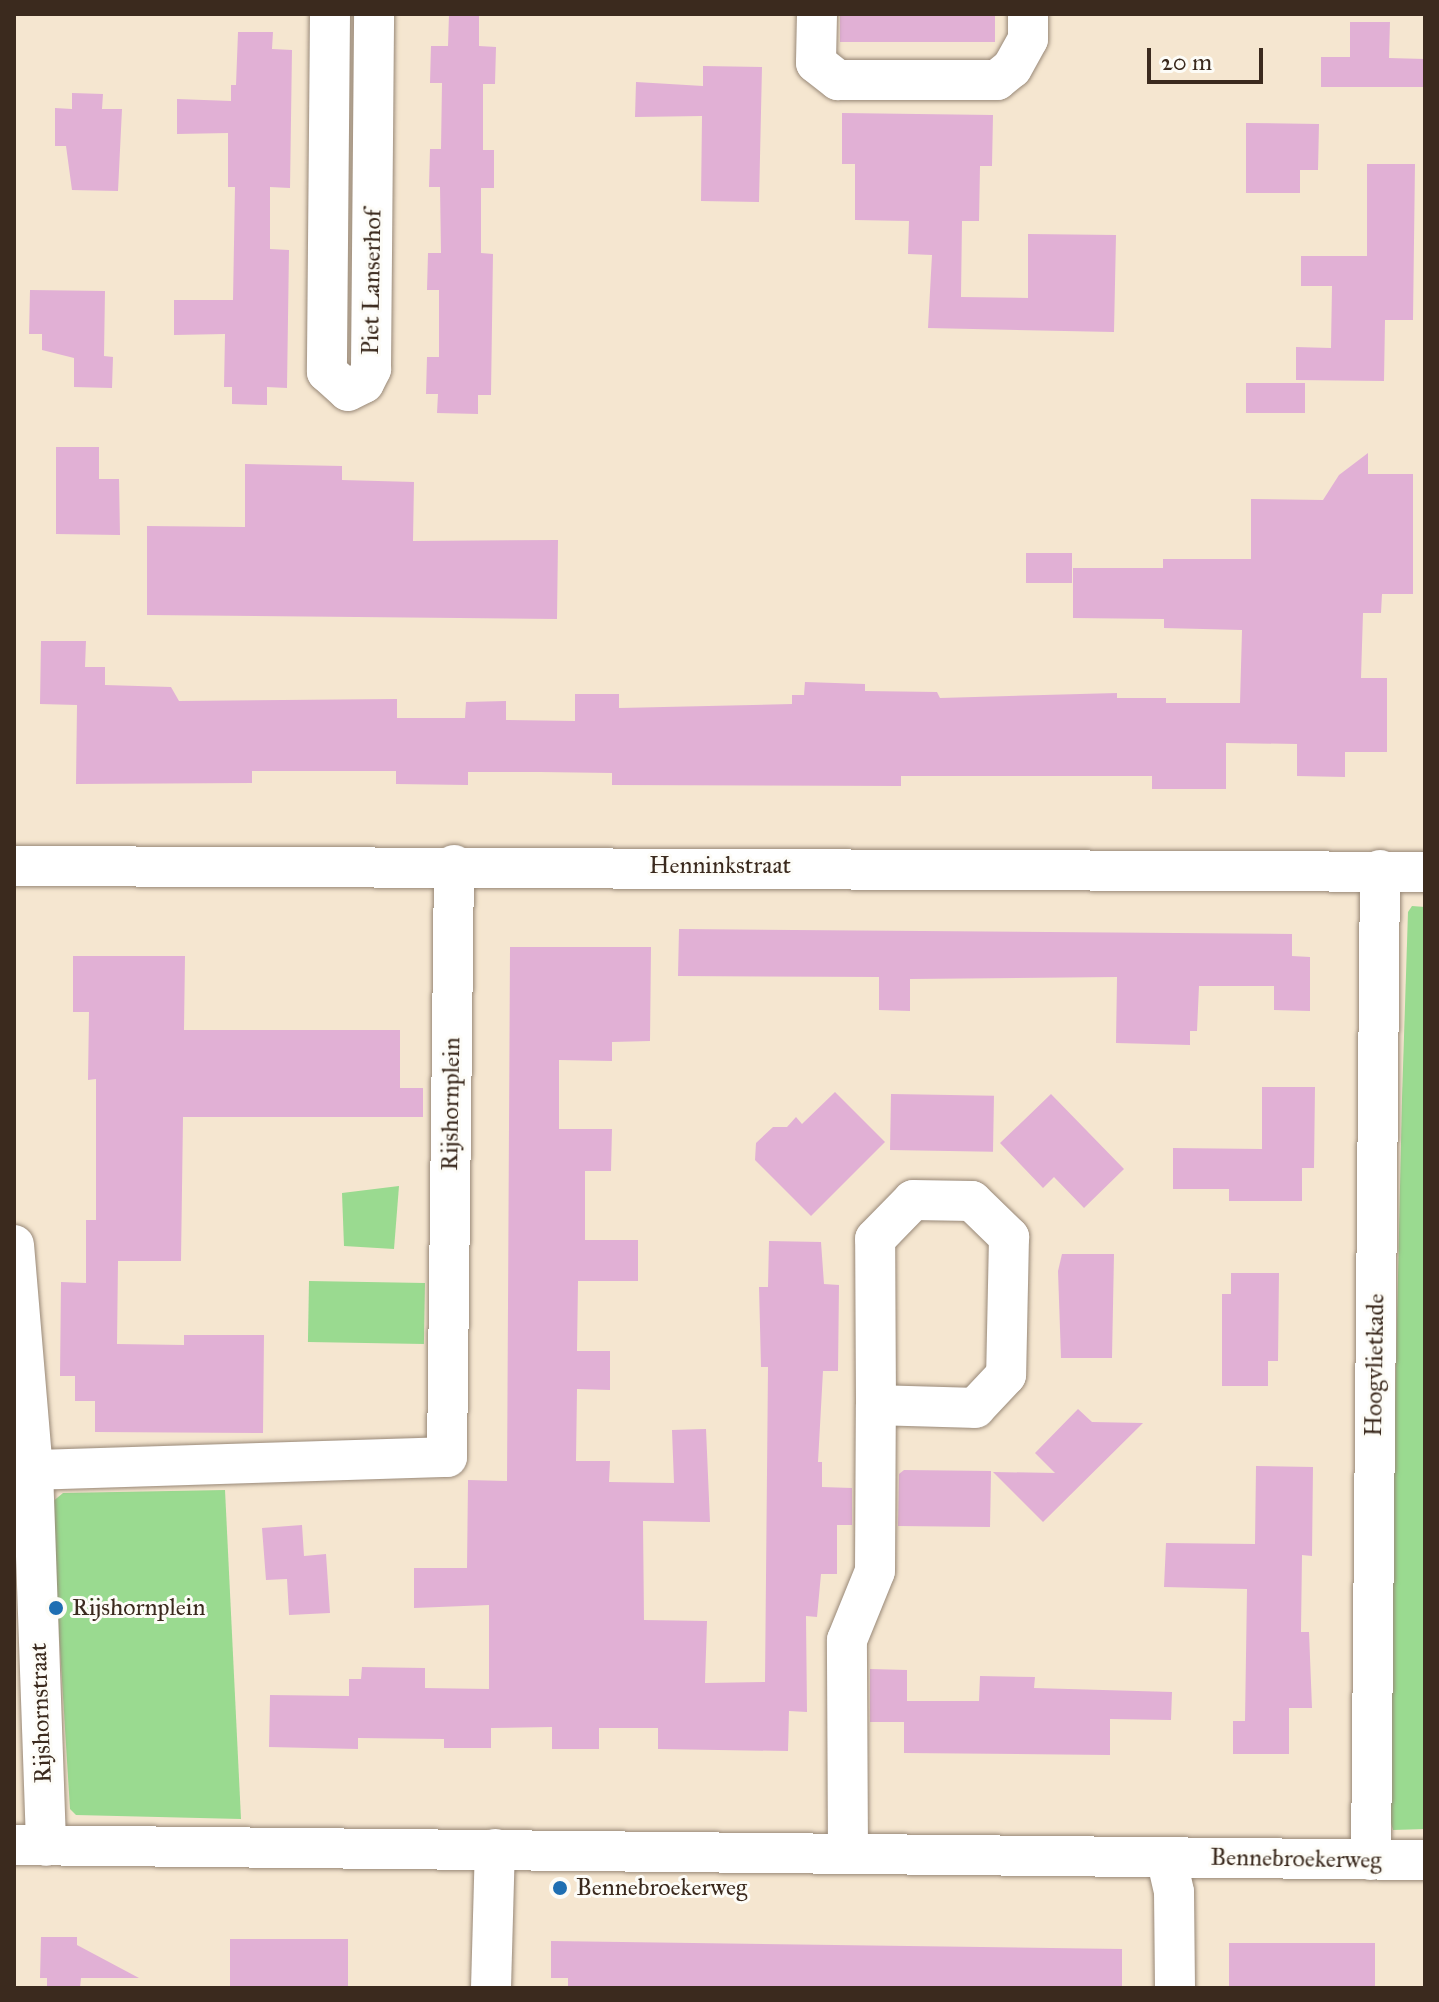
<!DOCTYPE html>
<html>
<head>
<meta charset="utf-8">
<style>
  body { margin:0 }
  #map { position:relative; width:1439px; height:2002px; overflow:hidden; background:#f5e6d0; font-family:"IM FELL Great Primer",serif }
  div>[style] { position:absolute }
  .green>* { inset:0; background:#9ada90; transform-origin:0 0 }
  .building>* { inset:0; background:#e1b0d5; transform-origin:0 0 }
  .roads { filter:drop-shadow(0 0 2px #988877) drop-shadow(0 0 2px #988877) }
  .minor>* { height:40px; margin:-20px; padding:0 20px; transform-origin:20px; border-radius:20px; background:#fff }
  .dots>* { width:22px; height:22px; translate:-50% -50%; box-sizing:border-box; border:4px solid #fdfcf7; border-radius:50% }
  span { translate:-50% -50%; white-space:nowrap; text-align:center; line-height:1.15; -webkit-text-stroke:6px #fdfcf7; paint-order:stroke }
  .street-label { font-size:24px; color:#3b2a1e }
  .poi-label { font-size:24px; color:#3b2a1e }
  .left { translate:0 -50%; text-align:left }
  .frame { position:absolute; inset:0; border:16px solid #3b2a1e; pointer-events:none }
  .scale { position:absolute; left:1147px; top:48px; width:116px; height:36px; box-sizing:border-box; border:4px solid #3b2a1e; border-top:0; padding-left:10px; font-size:24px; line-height:28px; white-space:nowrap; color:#3b2a1e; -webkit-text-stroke:6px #fdfcf7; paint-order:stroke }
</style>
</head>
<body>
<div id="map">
  <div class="green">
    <div style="clip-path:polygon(1412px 906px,1425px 907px,1425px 1829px,1393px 1830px,1388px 1813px,1388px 1719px,1402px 1099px,1408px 912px)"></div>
    <div style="clip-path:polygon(399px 1186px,394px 1249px,344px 1246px,342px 1193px)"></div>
    <div style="left:309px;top:1281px;width:116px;height:61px;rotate:1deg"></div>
    <div style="clip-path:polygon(225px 1490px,241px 1819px,76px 1815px,70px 1809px,51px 1503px,63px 1493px)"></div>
  </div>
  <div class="building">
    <div style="clip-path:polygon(449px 14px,479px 14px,479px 46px,496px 47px,495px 84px,483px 84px,483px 150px,494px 150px,494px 188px,481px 188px,481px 253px,493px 254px,491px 395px,478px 395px,478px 414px,437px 413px,438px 394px,426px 394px,427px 357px,439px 357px,439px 290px,427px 290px,428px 253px,441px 253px,440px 187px,429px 187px,430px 149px,441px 149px,442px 83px,430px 83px,431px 46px,448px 46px)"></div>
    <div style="left:840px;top:14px;width:155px;height:28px"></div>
    <div style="clip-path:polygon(1350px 22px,1390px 22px,1389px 58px,1425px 59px,1425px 87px,1321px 87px,1321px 57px,1350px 57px)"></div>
    <div style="clip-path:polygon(238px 32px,273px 32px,272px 49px,292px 50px,290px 188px,270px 187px,270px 249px,289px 250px,287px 388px,267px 387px,267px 405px,232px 404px,232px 387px,224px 387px,225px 334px,174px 335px,174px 300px,233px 300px,235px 187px,228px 187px,228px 133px,177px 134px,177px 99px,231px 101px,231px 85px,236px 85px)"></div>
    <div style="clip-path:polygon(703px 66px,762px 67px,759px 202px,701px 201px,702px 116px,635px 117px,636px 82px,703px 86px)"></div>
    <div style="clip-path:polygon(72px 93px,103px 94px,102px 109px,122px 109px,118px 191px,72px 190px,66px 146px,55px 146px,55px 108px,72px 109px)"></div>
    <div style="clip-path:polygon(842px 113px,993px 115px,992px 166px,980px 166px,979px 221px,962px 221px,961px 297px,1028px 298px,1028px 234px,1116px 235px,1114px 332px,928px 328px,932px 255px,908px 254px,909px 221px,855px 220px,855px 164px,842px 164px)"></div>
    <div style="clip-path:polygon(1246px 123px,1319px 124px,1318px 170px,1300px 170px,1300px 193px,1246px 193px)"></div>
    <div style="clip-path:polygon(1367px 164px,1415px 164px,1413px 320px,1385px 320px,1384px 381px,1296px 380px,1296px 347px,1331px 348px,1332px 286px,1301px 286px,1301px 256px,1367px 256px)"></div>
    <div style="clip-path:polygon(30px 290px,105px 291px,104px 356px,113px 357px,112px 388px,74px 387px,74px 358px,42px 350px,42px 334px,29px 334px)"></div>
    <div style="left:1246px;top:383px;width:59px;height:30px"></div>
    <div style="clip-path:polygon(56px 447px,99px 447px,99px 479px,119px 479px,120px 535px,56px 534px)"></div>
    <div style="clip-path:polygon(1368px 453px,1368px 474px,1413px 474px,1413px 594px,1382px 594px,1381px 613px,1363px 613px,1361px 678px,1387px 678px,1387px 752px,1345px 752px,1345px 777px,1297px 776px,1297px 744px,1226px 743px,1226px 789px,1152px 789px,1152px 776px,901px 776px,901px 786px,612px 785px,612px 773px,540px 772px,468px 772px,468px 785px,396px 784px,396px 771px,252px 771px,252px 783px,76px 784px,77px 705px,40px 704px,41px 641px,86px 641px,85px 667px,105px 667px,105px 685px,171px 687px,179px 701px,397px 699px,397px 718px,465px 718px,466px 702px,506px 701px,506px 720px,575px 721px,575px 694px,619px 694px,619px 708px,792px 704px,792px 695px,804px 695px,805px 682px,865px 684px,865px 691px,937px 692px,940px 698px,1117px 693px,1117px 698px,1166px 698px,1166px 703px,1240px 703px,1242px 630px,1164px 628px,1164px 619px,1073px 618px,1073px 568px,1163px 568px,1163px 559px,1251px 559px,1251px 499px,1323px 500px,1339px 475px)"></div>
    <div style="clip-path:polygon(245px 464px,342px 466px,342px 480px,414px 482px,413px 541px,558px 540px,557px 619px,147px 615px,147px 526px,245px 527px)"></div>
    <div style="left:1026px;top:553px;width:46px;height:30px"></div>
    <div style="clip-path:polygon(679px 929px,1292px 934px,1292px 956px,1310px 957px,1310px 1011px,1274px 1010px,1274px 986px,1199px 986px,1197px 1031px,1190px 1031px,1190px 1045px,1116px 1043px,1117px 977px,910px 979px,910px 1011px,879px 1010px,879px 977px,678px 976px)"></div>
    <div style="clip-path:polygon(510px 947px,651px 947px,650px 1041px,612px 1042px,612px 1061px,559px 1060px,559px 1129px,612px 1129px,611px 1171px,585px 1171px,585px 1240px,638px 1240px,638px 1281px,578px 1281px,577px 1351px,610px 1351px,610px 1390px,577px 1389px,576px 1461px,610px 1461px,609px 1482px,674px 1483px,672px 1430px,706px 1429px,710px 1522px,643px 1521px,644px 1620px,707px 1621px,705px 1683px,765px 1682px,768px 1367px,761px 1367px,759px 1287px,768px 1287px,769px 1241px,821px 1242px,824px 1284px,839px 1285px,838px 1371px,823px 1371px,818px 1462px,822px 1462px,822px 1487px,852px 1488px,852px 1525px,837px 1525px,837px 1574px,821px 1574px,817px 1617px,806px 1616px,807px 1712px,789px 1711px,788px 1751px,658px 1749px,658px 1728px,599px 1728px,599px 1749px,552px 1749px,552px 1727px,491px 1728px,491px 1748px,444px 1748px,444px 1739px,358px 1738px,358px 1749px,269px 1747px,270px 1695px,349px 1696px,349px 1679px,361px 1679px,362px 1667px,425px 1668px,425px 1688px,489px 1689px,489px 1605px,414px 1608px,414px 1568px,467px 1568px,468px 1480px,507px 1481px)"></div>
    <div style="clip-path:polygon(73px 956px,185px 956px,184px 1030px,400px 1030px,400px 1088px,423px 1088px,423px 1117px,183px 1117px,181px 1261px,118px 1261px,117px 1344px,184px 1345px,184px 1335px,264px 1335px,263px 1433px,95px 1432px,95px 1401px,75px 1401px,75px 1376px,60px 1376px,61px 1282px,86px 1283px,86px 1220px,96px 1220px,96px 1079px,88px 1080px,89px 1012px,73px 1012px)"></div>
    <div style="clip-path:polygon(1262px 1087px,1315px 1087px,1314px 1168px,1302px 1168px,1302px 1201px,1229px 1201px,1229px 1189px,1173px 1189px,1173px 1148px,1262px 1149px)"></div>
    <div style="clip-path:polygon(835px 1092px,885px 1142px,811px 1216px,755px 1160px,756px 1143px,773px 1127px,787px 1127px,796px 1117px,802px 1124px)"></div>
    <div style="left:891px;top:1094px;width:103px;height:56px;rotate:1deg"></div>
    <div style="clip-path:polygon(1051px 1094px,1124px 1169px,1084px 1208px,1054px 1177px,1043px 1188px,1000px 1143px)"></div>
    <div style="clip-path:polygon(1062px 1254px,1114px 1254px,1112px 1358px,1061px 1358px,1058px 1271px)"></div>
    <div style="clip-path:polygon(1231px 1273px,1279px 1273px,1278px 1361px,1268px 1361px,1268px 1386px,1222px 1386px,1222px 1294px,1231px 1294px)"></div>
    <div style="clip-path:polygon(1078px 1409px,1092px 1422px,1143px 1423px,1043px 1522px,993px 1472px,1055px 1473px,1035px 1453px)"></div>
    <div style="clip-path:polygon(1256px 1466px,1313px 1467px,1312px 1556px,1302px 1555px,1301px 1632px,1309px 1632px,1312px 1708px,1289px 1708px,1289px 1754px,1233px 1754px,1233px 1721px,1245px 1721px,1247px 1589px,1164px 1587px,1166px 1543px,1255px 1544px)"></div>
    <div style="clip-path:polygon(904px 1470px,991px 1471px,990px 1527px,898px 1526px,899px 1474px)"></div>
    <div style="clip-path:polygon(302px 1525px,304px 1556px,326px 1554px,330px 1613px,289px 1615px,287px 1579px,266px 1580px,262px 1528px)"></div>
    <div style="clip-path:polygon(870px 1669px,907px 1670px,907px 1701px,979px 1701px,980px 1676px,1035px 1677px,1034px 1688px,1172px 1692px,1171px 1720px,1110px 1719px,1110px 1755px,904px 1753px,904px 1722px,870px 1722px)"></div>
    <div style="clip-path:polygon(41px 1937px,77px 1937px,77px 1945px,139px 1978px,81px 1978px,80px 1988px,47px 1988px,47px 1978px,40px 1978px)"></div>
    <div style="left:230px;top:1939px;width:118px;height:49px"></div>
    <div style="clip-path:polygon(551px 1941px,1122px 1949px,1122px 1988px,568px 1988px,568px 1978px,551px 1978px)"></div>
    <div style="left:1229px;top:1943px;width:146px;height:45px"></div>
  </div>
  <div class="roads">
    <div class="minor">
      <div style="left:330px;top:14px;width:358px;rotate:90.5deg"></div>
      <div style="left:327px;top:372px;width:28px;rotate:42deg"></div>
      <div style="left:348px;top:391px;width:18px;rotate:-27deg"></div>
      <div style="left:364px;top:383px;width:16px;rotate:-63deg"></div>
      <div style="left:371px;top:369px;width:355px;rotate:-89.5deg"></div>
      <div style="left:817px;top:14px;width:49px;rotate:91.2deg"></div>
      <div style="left:816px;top:63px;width:28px;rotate:38deg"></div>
      <div style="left:838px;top:80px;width:159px"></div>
      <div style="left:997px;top:80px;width:19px;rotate:-39deg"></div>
      <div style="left:1012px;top:68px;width:33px;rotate:-61deg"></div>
      <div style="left:1028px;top:39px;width:25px;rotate:-90deg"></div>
      <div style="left:14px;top:866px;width:1411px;rotate:0.24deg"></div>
      <div style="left:913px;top:1200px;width:59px;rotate:1deg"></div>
      <div style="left:972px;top:1201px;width:52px;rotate:44.2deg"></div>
      <div style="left:1009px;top:1237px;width:138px;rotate:91.2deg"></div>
      <div style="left:1006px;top:1375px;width:45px;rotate:133.2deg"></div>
      <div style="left:975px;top:1408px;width:99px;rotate:-178.3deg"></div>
      <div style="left:876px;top:1405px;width:166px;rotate:-90.3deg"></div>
      <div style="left:875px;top:1239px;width:54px;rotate:-45.7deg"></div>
      <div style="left:14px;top:1245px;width:226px;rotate:85.2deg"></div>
      <div style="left:33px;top:1470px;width:376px;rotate:88deg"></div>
      <div style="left:33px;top:1470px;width:414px;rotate:-1.8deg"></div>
      <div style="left:447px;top:1457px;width:592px;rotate:-89.32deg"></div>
      <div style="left:14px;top:1845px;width:1411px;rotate:0.61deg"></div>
      <div style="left:848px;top:1853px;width:213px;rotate:-90.3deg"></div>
      <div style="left:847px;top:1640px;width:74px;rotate:-67.9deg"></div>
      <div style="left:875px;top:1571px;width:166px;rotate:-89.7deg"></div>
      <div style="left:1166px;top:1857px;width:36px;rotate:77deg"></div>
      <div style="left:1174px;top:1892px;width:96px;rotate:89.4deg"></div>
      <div style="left:1371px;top:1860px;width:990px;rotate:-89.48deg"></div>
      <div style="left:491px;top:1988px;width:139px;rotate:-88.4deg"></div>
    </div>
  </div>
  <div class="dots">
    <div style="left:56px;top:1608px;background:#1f6fb2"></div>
    <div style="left:560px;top:1888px;background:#1f6fb2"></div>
  </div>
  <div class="street-label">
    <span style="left:372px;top:282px;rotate:-89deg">Piet Lanserhof</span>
    <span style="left:720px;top:866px">Henninkstraat</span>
    <span style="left:451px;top:1104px;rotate:-89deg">Rijshornplein</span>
    <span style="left:1375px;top:1365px;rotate:-89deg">Hoogvlietkade</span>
    <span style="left:41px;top:1713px;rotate:-92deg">Rijshornstraat</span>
    <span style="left:1296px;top:1859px;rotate:1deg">Bennebroekerweg</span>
  </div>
  <div class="poi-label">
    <span class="left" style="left:72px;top:1608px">Rijshornplein</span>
    <span class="left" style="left:576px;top:1888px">Bennebroekerweg</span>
  </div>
  <div class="frame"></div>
  <div class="scale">20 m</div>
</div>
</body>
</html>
